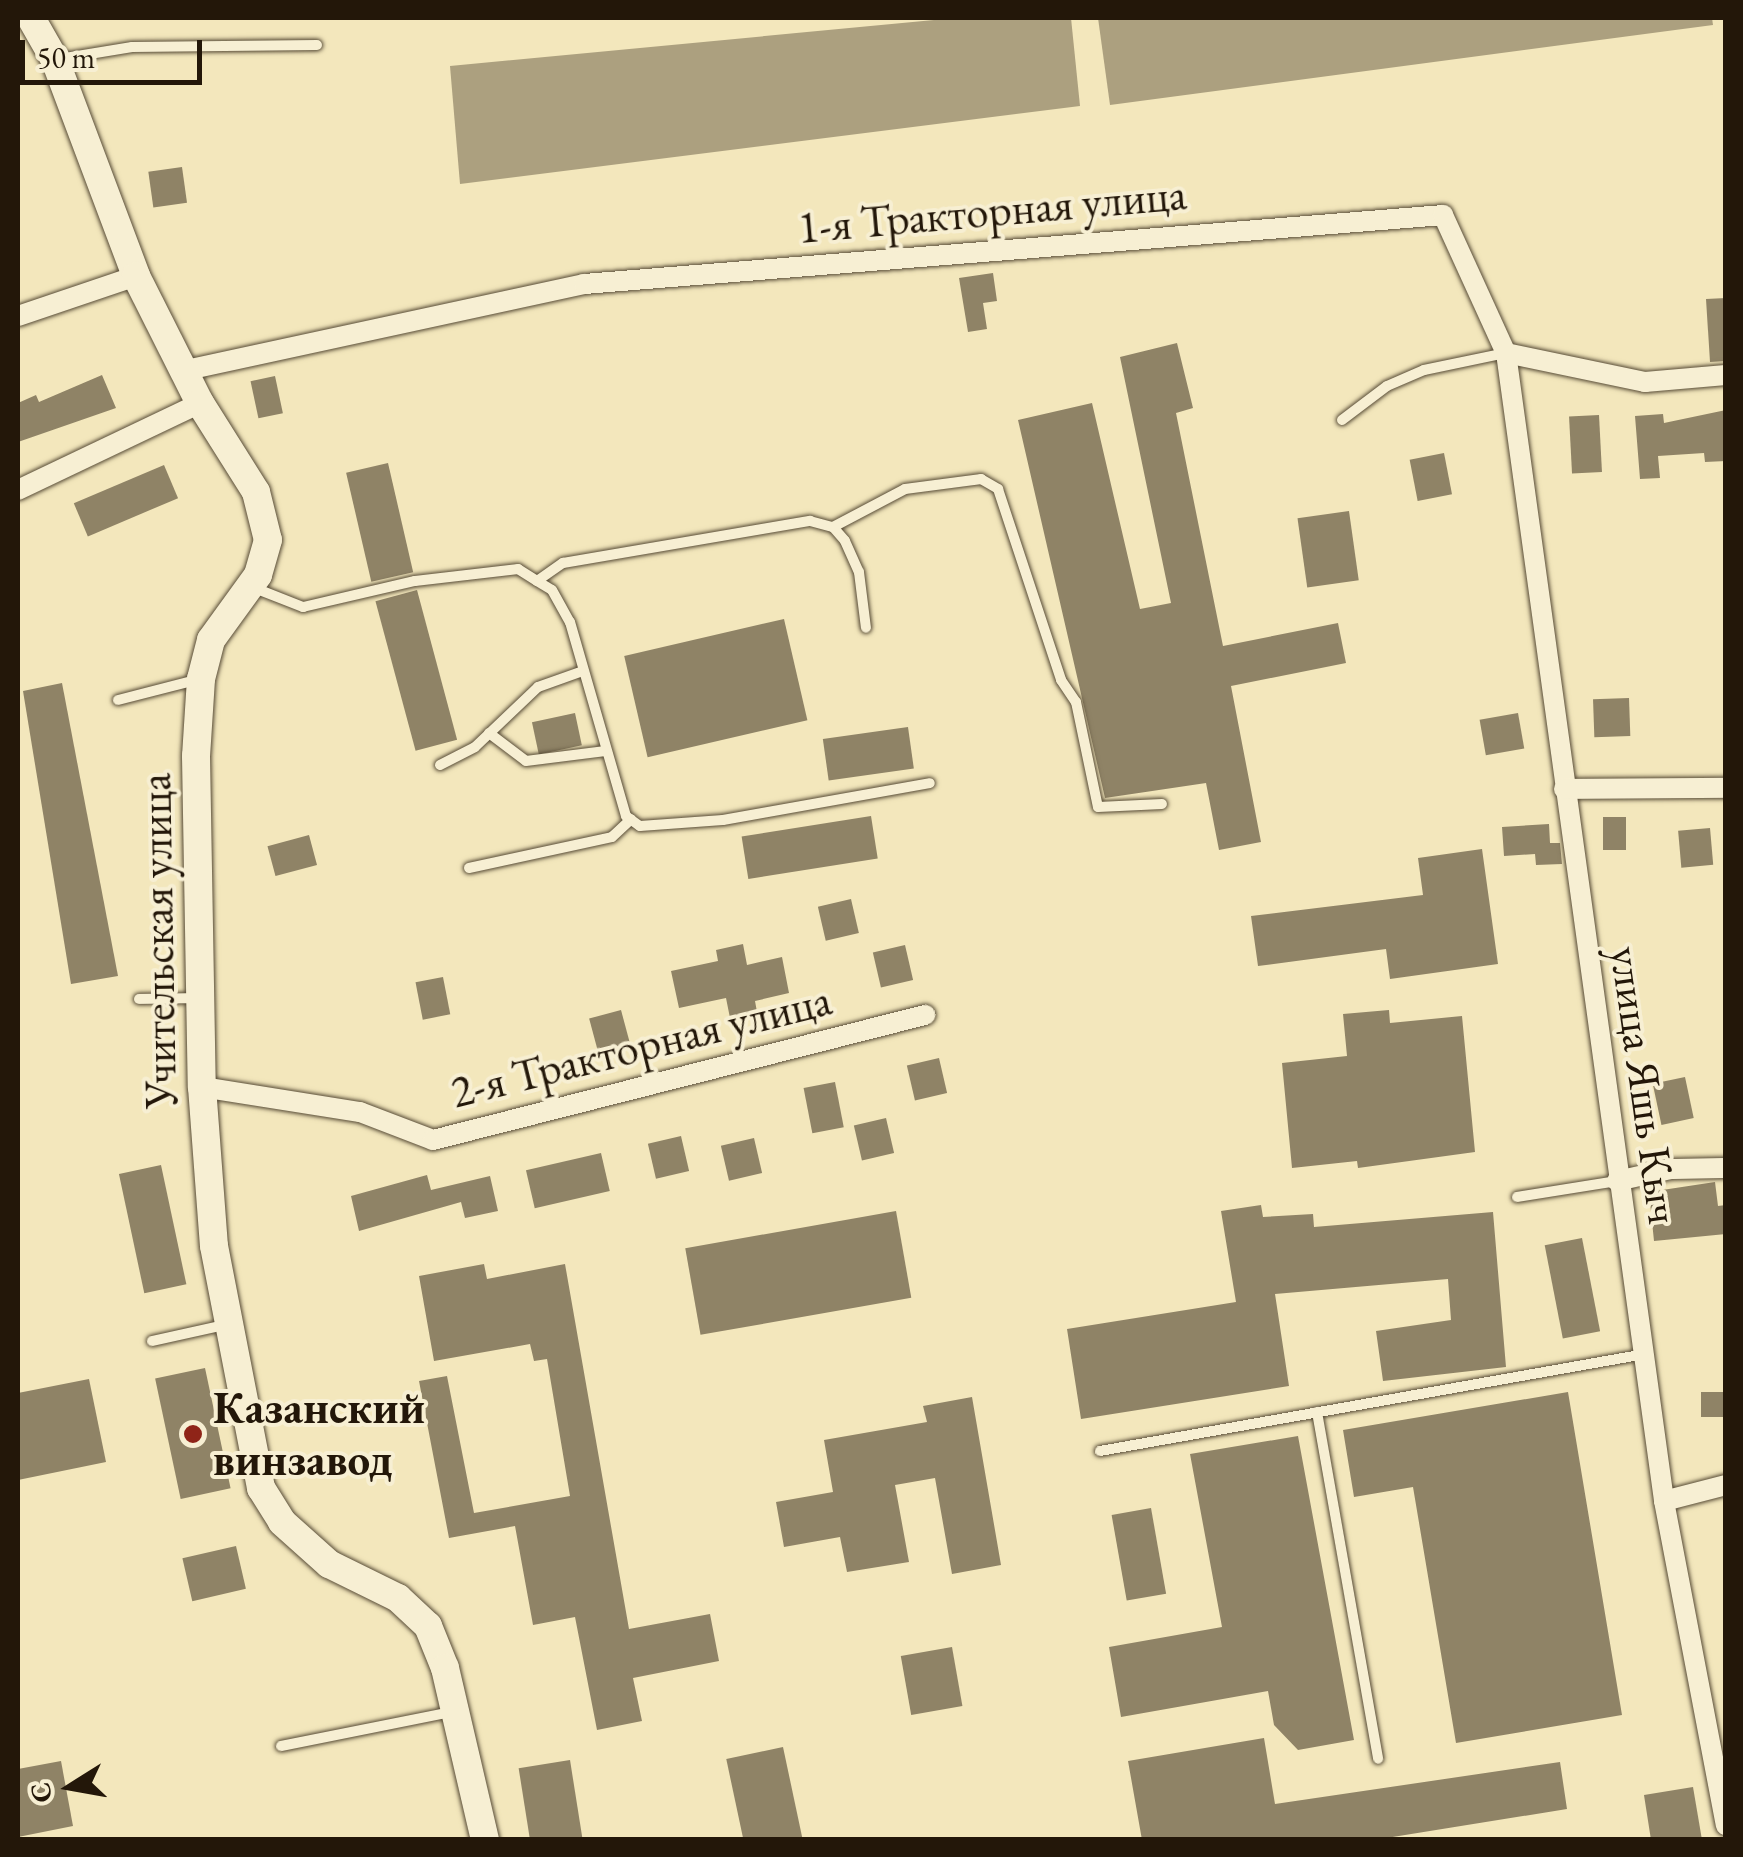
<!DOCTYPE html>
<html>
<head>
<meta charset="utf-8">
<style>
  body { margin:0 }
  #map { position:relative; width:1743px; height:1857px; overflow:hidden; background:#f3e7bc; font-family:"EB Garamond",serif }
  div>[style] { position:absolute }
  .water>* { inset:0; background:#aca07f }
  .building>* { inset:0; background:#8f8366; transform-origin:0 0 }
  .roads { filter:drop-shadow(0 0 2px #574b36) drop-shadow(0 0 2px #574b36) }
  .lane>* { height:10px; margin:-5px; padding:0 5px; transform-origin:5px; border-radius:5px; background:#f7efd3 }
  .street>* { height:20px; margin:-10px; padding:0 10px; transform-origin:10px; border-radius:10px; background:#f7efd3 }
  .secondary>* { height:28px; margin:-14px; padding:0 14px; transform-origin:14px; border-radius:14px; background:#f7efd3 }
  .dots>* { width:28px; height:28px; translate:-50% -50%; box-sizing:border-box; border:5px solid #f7efd3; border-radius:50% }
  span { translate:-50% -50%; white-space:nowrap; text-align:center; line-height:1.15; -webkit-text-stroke:8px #f7efd3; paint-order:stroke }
  .street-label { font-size:45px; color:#231709 }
  .poi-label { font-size:45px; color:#231709; font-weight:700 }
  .left { translate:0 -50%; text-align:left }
  .frame { position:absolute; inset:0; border:20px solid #231709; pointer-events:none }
  .north { position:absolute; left:20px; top:1737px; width:100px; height:100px; -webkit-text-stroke:8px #f7efd3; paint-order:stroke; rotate:259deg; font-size:28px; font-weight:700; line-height:40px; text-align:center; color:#231709 }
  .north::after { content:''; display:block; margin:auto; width:35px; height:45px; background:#231709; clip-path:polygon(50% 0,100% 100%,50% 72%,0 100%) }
  .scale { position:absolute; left:20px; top:40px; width:182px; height:45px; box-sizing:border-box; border:5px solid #231709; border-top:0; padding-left:12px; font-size:30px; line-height:35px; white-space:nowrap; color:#231709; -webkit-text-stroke:8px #f7efd3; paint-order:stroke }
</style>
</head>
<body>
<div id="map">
  <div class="water">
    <div style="clip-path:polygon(955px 18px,1071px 18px,1080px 106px,460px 184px,450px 66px)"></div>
    <div style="clip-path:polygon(1098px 18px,1712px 18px,1713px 25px,1110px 105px)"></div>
  </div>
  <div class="building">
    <div style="left:182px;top:167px;width:36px;height:34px;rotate:82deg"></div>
    <div style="clip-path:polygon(993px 273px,997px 301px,983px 303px,987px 329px,968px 332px,959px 278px)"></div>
    <div style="clip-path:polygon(1726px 298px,1726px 361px,1710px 362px,1706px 299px)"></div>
    <div style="clip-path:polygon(1177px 343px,1193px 408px,1176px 413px,1223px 646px,1338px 623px,1346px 663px,1231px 686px,1261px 842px,1219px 850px,1206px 783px,1105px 798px,1018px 420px,1092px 403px,1140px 609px,1171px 603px,1120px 357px)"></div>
    <div style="clip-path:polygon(102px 375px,116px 408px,18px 442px,18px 403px,36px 395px,39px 402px)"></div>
    <div style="left:275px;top:376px;width:38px;height:25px;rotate:78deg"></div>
    <div style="clip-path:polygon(1726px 410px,1726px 461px,1705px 462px,1704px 453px,1658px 456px,1660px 478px,1640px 479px,1635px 416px,1663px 414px,1664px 423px)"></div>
    <div style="left:1599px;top:415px;width:57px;height:30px;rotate:87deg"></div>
    <div style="left:1444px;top:453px;width:42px;height:35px;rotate:79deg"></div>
    <div style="left:388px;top:463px;width:112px;height:43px;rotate:77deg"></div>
    <div style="left:164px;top:465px;width:36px;height:98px;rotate:67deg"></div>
    <div style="left:1349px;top:511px;width:70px;height:52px;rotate:82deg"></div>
    <div style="left:417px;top:590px;width:155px;height:43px;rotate:75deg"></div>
    <div style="left:784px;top:619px;width:104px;height:164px;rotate:77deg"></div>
    <div style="clip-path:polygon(62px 683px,118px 976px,71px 984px,23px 691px)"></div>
    <div style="left:1629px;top:698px;width:38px;height:36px;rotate:88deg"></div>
    <div style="left:575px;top:713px;width:33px;height:44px;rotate:78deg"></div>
    <div style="left:1518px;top:713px;width:36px;height:39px;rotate:80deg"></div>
    <div style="left:908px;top:727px;width:42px;height:86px;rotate:82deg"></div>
    <div style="left:871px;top:816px;width:43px;height:131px;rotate:81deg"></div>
    <div style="left:1603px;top:817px;width:23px;height:33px"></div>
    <div style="clip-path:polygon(1549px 824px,1550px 843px,1560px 843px,1562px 864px,1536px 865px,1535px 854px,1504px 856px,1502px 827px)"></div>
    <div style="left:1710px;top:828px;width:37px;height:32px;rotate:85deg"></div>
    <div style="left:309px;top:835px;width:31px;height:43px;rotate:75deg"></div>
    <div style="clip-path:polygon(1482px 849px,1498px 964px,1390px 979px,1386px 949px,1258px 966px,1251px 916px,1423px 895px,1418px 858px)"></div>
    <div style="left:851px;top:899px;width:35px;height:34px;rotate:77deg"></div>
    <div style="clip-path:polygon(743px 944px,747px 965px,782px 957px,789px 993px,755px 1001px,757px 1012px,730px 1018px,726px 998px,679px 1008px,671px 971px,718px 961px,716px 950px)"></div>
    <div style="left:905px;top:945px;width:36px;height:33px;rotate:77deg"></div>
    <div style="left:443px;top:977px;width:38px;height:28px;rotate:79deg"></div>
    <div style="left:621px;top:1010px;width:35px;height:33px;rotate:75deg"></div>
    <div style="clip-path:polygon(1389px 1010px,1390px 1023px,1462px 1016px,1475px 1152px,1358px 1168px,1357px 1161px,1292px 1168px,1282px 1063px,1347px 1056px,1343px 1014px)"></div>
    <div style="left:939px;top:1058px;width:36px;height:33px;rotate:77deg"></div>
    <div style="left:1685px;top:1077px;width:42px;height:33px;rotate:78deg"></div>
    <div style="left:835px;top:1082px;width:46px;height:32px;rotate:79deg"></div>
    <div style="left:886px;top:1118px;width:36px;height:33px;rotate:77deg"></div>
    <div style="left:681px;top:1136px;width:36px;height:34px;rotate:77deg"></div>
    <div style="left:754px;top:1138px;width:36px;height:34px;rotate:77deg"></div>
    <div style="left:601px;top:1153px;width:39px;height:77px;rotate:77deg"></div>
    <div style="left:161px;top:1165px;width:122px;height:43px;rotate:78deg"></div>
    <div style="clip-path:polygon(427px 1175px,431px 1190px,490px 1176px,498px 1211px,465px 1218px,461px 1202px,359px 1231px,351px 1196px)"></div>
    <div style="clip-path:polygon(1715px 1182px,1718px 1206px,1726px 1205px,1726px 1234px,1654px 1241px,1649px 1192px)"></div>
    <div style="clip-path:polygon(1261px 1205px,1263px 1217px,1313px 1214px,1314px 1227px,1493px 1212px,1506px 1367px,1383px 1381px,1376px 1331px,1451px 1320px,1448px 1279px,1275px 1294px,1289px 1386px,1081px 1419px,1067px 1329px,1236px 1302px,1221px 1211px)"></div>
    <div style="left:896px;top:1211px;width:88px;height:214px;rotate:80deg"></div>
    <div style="left:1582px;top:1238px;width:95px;height:38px;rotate:79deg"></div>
    <div style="clip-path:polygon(484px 1264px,487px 1279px,565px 1264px,629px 1629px,710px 1614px,719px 1661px,633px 1678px,642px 1721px,597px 1730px,575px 1617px,533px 1625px,515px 1526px,449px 1538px,419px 1381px,447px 1376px,474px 1513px,570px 1496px,547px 1359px,534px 1361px,530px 1344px,434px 1361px,419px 1276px)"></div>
    <div style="left:205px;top:1368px;width:123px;height:51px;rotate:78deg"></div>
    <div style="clip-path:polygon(89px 1379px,106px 1462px,18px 1480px,18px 1393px)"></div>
    <div style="clip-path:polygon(1568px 1392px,1622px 1715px,1456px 1743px,1413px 1487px,1354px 1497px,1343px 1430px)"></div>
    <div style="left:1726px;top:1392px;width:25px;height:25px;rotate:90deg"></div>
    <div style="clip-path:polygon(972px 1397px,1001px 1565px,952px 1574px,935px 1478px,895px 1485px,909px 1562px,847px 1572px,840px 1537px,784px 1547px,776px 1502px,833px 1492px,824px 1440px,927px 1422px,923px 1406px)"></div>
    <div style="clip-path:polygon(1298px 1436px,1354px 1740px,1298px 1750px,1274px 1725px,1268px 1691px,1121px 1717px,1109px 1647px,1222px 1627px,1190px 1454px)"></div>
    <div style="left:1151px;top:1508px;width:87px;height:40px;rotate:80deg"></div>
    <div style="left:236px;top:1546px;width:44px;height:55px;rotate:77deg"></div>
    <div style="left:952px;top:1647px;width:60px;height:52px;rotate:80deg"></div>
    <div style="clip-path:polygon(1264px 1738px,1275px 1804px,1560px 1762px,1567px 1809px,1374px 1840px,1142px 1840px,1128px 1761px)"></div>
    <div style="left:783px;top:1747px;width:95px;height:58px;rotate:78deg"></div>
    <div style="left:570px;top:1760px;width:81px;height:52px;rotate:81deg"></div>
    <div style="clip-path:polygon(61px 1761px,73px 1826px,18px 1837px,18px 1769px)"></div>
    <div style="clip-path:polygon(1693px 1787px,1702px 1840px,1651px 1840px,1644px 1795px)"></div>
  </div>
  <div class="roads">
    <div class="lane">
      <div style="left:59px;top:59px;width:74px;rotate:-9.3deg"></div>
      <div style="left:132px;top:47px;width:185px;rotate:-0.6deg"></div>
      <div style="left:1342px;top:420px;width:56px;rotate:-37.1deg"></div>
      <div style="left:1387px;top:386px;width:40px;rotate:-23.4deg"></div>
      <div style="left:1424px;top:370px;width:84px;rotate:-11.7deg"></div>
      <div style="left:833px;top:527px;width:81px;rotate:-27.8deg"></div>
      <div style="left:905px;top:489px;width:77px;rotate:-7.5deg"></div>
      <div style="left:981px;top:479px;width:20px;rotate:30deg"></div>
      <div style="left:998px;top:489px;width:201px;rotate:71.7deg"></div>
      <div style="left:1061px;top:680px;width:27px;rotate:56deg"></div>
      <div style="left:1076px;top:702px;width:107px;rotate:78.2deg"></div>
      <div style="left:1098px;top:807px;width:64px;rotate:-2.7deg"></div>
      <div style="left:537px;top:581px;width:32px;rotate:-35deg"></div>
      <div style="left:563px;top:563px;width:251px;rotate:-9.7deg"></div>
      <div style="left:810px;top:521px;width:24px;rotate:15deg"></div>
      <div style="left:833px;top:527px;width:18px;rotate:49deg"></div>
      <div style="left:845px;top:541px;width:34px;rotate:66deg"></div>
      <div style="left:859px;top:572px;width:56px;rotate:82.9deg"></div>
      <div style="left:252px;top:587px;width:55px;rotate:21.4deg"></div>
      <div style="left:303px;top:607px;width:115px;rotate:-13.1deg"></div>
      <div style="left:415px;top:581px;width:104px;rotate:-6.6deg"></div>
      <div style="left:518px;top:569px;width:22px;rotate:32deg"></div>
      <div style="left:537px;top:581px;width:17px;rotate:31deg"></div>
      <div style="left:552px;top:590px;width:37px;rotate:61deg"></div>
      <div style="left:570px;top:622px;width:202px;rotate:73.9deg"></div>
      <div style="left:626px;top:816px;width:17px;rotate:36deg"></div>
      <div style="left:640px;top:826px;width:83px;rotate:-4.1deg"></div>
      <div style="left:723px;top:820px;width:210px;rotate:-10.1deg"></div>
      <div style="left:118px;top:700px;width:85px;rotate:-14.4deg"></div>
      <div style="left:489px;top:733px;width:46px;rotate:37.1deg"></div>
      <div style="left:526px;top:761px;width:80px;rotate:-7.2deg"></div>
      <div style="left:440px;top:765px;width:39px;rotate:-27deg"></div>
      <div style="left:475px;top:747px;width:87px;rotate:-43.6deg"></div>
      <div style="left:538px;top:687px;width:48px;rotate:-19.6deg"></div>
      <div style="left:469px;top:868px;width:146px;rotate:-12.2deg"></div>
      <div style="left:612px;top:837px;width:26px;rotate:-43deg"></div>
      <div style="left:139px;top:999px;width:59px;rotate:-1deg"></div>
      <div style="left:1517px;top:1197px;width:101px;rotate:-9.1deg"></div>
      <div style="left:152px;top:1341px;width:79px;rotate:-12.4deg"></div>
      <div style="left:1317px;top:1412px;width:352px;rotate:80deg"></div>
      <div style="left:1100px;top:1451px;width:554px;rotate:-10.09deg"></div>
      <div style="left:281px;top:1746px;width:173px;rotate:-11.3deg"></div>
    </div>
    <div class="street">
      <div style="left:18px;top:316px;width:125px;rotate:-18.7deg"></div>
      <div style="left:1506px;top:353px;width:1159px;rotate:82.16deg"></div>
      <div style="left:1664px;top:1501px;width:330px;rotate:79.2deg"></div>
      <div style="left:182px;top:371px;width:411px;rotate:-12.2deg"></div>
      <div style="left:584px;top:284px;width:862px;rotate:-4.59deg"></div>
      <div style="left:1443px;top:215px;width:152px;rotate:65.5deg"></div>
      <div style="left:1506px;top:353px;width:142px;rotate:11.8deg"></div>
      <div style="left:1645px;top:382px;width:81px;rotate:-4.9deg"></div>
      <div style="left:18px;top:490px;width:202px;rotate:-25.5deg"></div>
      <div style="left:1564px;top:789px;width:162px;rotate:-0.4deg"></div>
      <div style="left:202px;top:1087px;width:160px;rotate:9deg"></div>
      <div style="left:360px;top:1112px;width:78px;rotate:21deg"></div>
      <div style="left:433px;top:1140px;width:508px;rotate:-14.26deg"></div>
      <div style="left:1617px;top:1181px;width:55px;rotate:-12.5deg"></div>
      <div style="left:1671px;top:1169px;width:55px;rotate:-1deg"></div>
      <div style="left:1664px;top:1501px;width:64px;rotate:-14.5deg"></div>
    </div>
    <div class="secondary">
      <div style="left:31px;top:18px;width:48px;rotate:60.3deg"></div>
      <div style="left:55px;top:60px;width:231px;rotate:69.4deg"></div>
      <div style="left:136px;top:276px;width:142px;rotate:63.3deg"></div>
      <div style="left:200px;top:403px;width:105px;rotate:57.8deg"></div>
      <div style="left:256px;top:492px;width:49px;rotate:76deg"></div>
      <div style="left:268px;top:540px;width:36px;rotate:106deg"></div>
      <div style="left:258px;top:575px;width:80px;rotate:125.9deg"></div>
      <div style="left:211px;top:640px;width:40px;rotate:104.4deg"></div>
      <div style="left:201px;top:679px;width:77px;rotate:93.7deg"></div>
      <div style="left:196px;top:756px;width:331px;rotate:89deg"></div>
      <div style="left:202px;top:1087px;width:159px;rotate:85.7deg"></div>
      <div style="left:214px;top:1246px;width:247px;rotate:79deg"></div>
      <div style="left:261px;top:1488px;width:40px;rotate:58deg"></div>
      <div style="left:282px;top:1522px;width:63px;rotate:41.8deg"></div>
      <div style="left:329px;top:1564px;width:77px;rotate:26.2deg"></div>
      <div style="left:398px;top:1598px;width:41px;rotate:43deg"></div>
      <div style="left:428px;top:1626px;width:45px;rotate:68deg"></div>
      <div style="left:445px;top:1668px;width:177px;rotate:76.9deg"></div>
    </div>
  </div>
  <div class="dots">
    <div style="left:193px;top:1434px;background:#8f2418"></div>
  </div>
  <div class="street-label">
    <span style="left:992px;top:211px;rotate:-5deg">1-я Тракторная улица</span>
    <span style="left:158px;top:941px;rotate:-91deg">Учительская улица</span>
    <span style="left:641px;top:1046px;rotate:-14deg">2-я Тракторная улица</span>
    <span style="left:1645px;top:1085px;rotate:82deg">улица Яшь Кыч</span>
  </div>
  <div class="poi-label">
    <span class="left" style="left:213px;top:1434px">Казанский<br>винзавод</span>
  </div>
  <div class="frame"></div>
  <div class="north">С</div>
  <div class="scale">50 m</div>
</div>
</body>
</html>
